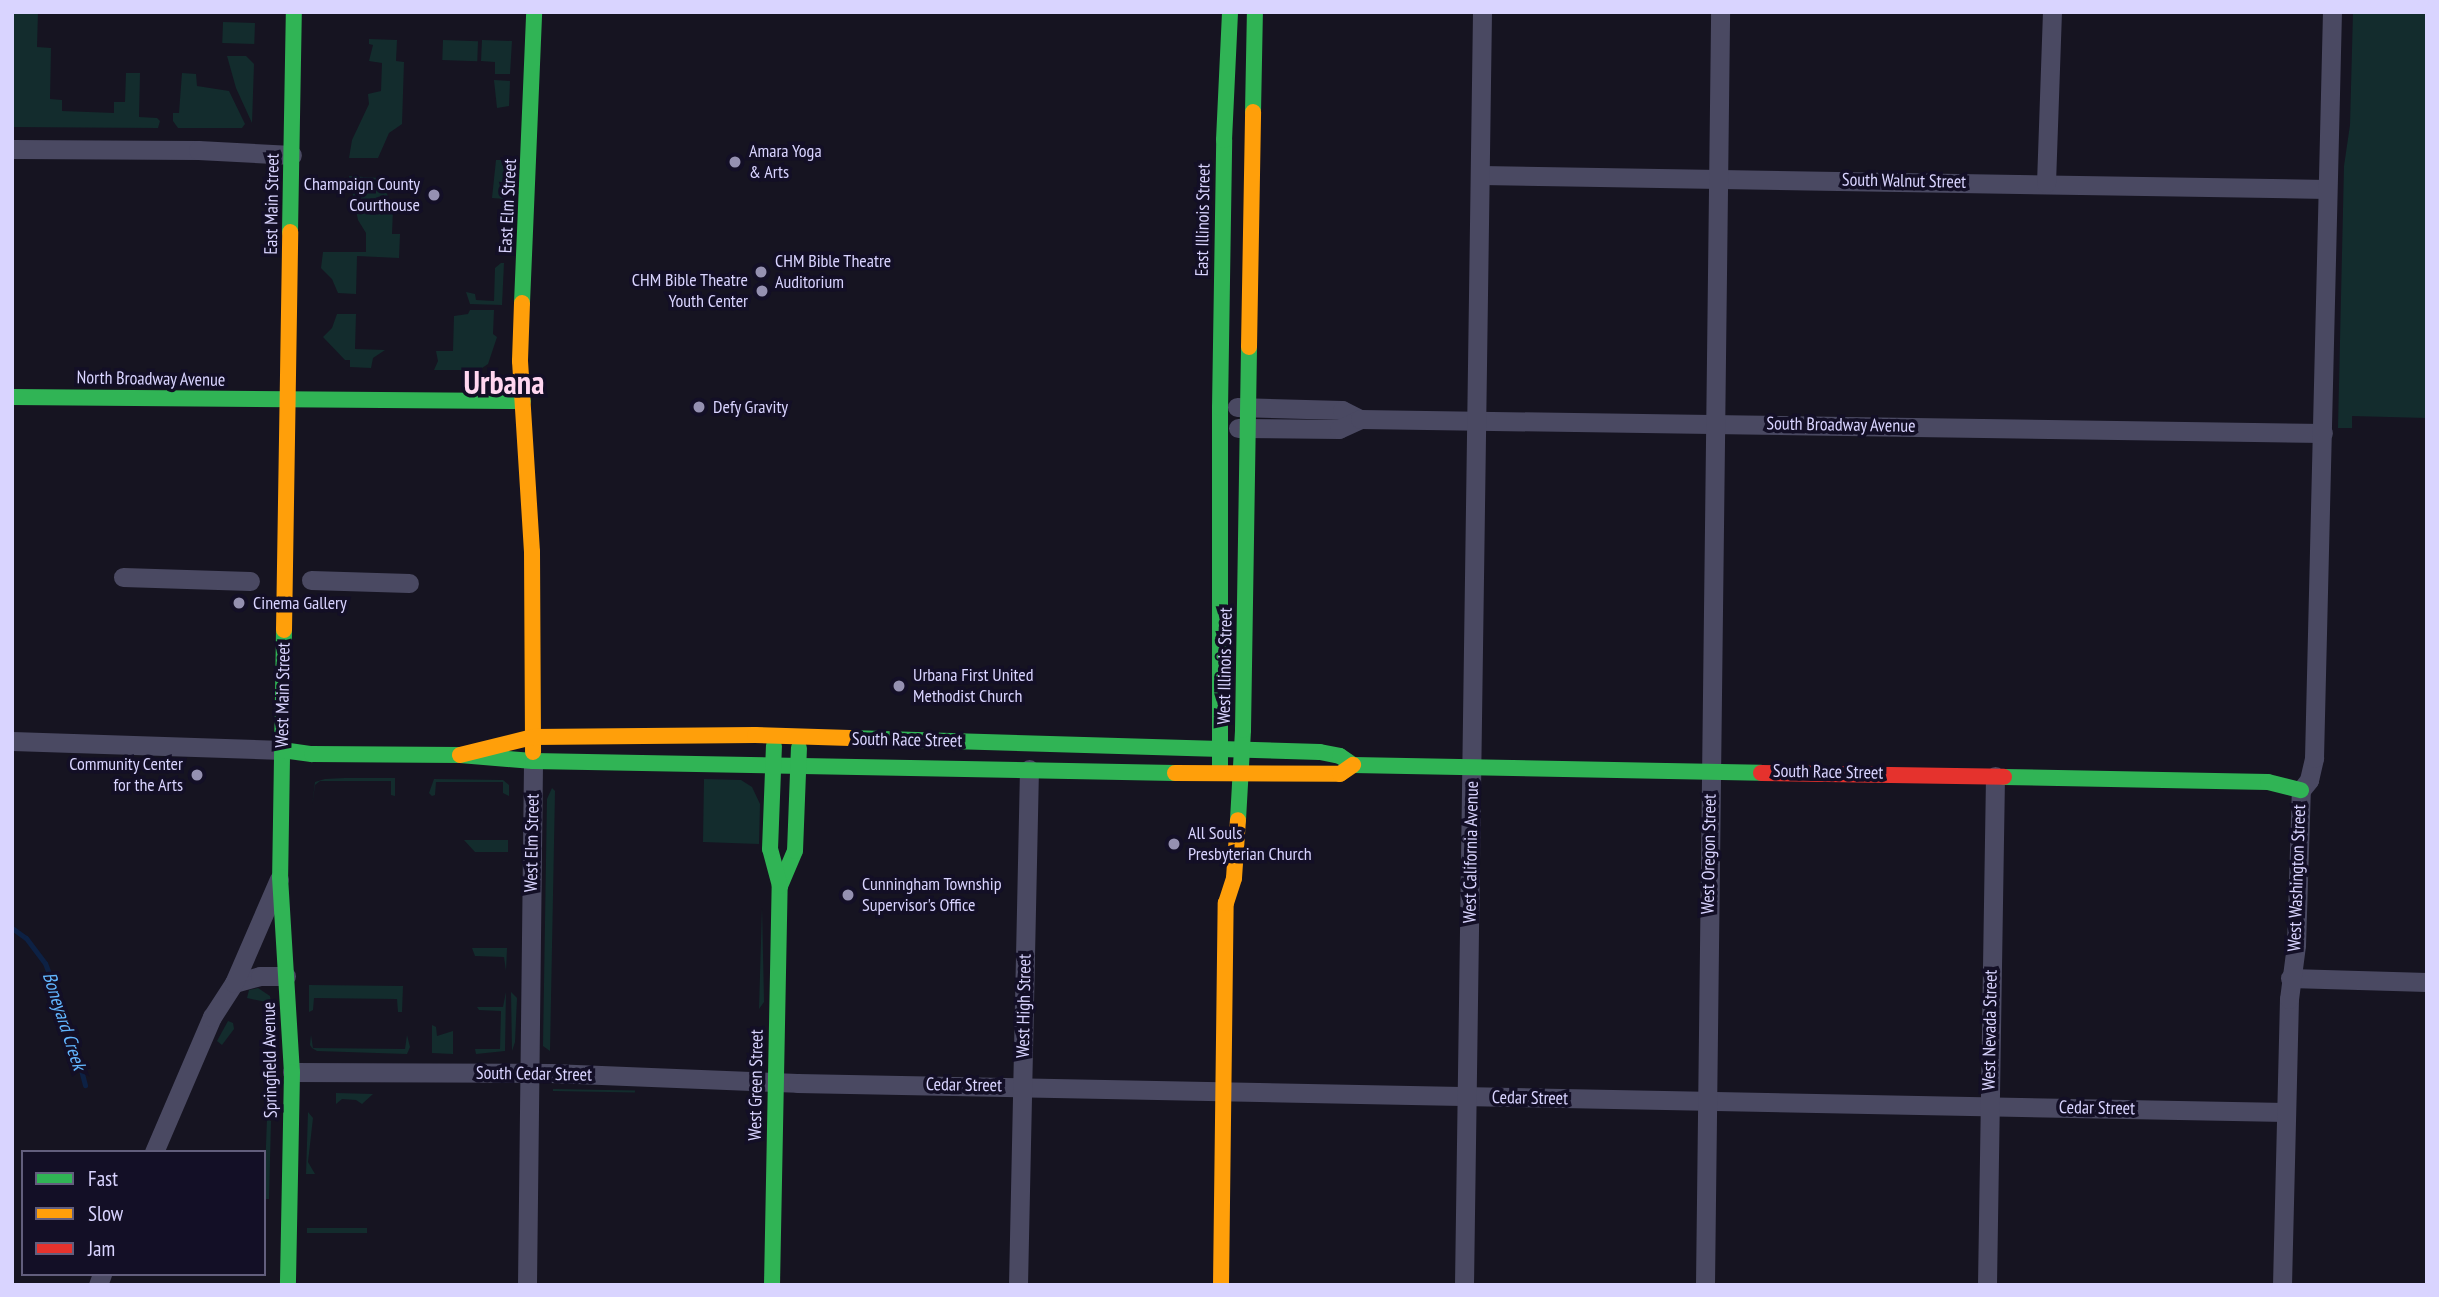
<!DOCTYPE html>
<html>
<head>
<meta charset="utf-8">
<style>
  body { margin:0 }
  #map { position:relative; width:2439px; height:1297px; overflow:hidden; background:#161421; font-family:"PT Sans Narrow",sans-serif }
  div>[style] { position:absolute }
  .green>* { inset:0; background:#132c2d; transform-origin:0 0 }
  .stream>* { height:5px; margin:-2.5px; padding:0 2.5px; transform-origin:2.5px; border-radius:2.5px; background:#0d2144 }
  .street>* { height:19px; margin:-9.5px; padding:0 9.5px; transform-origin:9.5px; border-radius:9.5px; background:#4a4962 }
  .fast>* { height:16px; margin:-8px; padding:0 8px; transform-origin:8px; border-radius:8px; background:#30b455 }
  .slow>* { height:16px; margin:-8px; padding:0 8px; transform-origin:8px; border-radius:8px; background:#ff9f0a }
  .jam>* { height:16px; margin:-8px; padding:0 8px; transform-origin:8px; border-radius:8px; background:#e5322d }
  .dots>* { width:19px; height:19px; translate:-50% -50%; box-sizing:border-box; border:4px solid #130f26; border-radius:50% }
  span { translate:-50% -50%; white-space:nowrap; text-align:center; line-height:1.15; -webkit-text-stroke:7px #130f26; paint-order:stroke }
  .poi-label { font-size:18px; color:#d9d4ff }
  .left { translate:0 -50%; text-align:left }
  .right { translate:-100% -50%; text-align:right }
  .street-label { font-size:18px; color:#d9d4ff }
  .water-label { font-size:19px; color:#62b6ff; font-style:italic }
  .town-label { font-size:32px; color:#ffd6f0; font-weight:700 }
  .frame { position:absolute; inset:0; border:14px solid #d9d4ff; pointer-events:none }
  .legend { position:absolute; left:21px; top:1150px; width:245px; height:126px; box-sizing:border-box; background:#130f26; border:2px solid #625e7d; margin:0; padding:9px 12px; list-style:none; font-size:21px; color:#d9d4ff }
  .legend li { display:flex; align-items:center; gap:14px; height:35px }
  .legend b { width:35px; border:2px solid #625e7d }
</style>
</head>
<body>
<div id="map">
  <div class="green">
    <div style="clip-path:polygon(12px 12px,38px 12px,37px 47px,51px 48px,50px 99px,62px 100px,62px 111px,114px 113px,114px 102px,125px 102px,126px 73px,140px 73px,139px 117px,157px 118px,160px 121px,158px 128px,12px 127px)"></div>
    <div style="clip-path:polygon(2353px 12px,2427px 12px,2427px 418px,2352px 416px,2352px 428px,2338px 428px,2344px 166px,2350px 125px)"></div>
    <div style="left:223px;top:22px;width:32px;height:21px;rotate:2deg"></div>
    <div style="clip-path:polygon(369px 39px,397px 40px,396px 61px,404px 62px,402px 124px,389px 133px,378px 158px,349px 158px,352px 140px,369px 104px,368px 94px,381px 91px,382px 63px,369px 61px,373px 45px,369px 44px)"></div>
    <div style="left:443px;top:40px;width:35px;height:20px;rotate:2deg"></div>
    <div style="clip-path:polygon(482px 40px,512px 41px,510px 74px,495px 74px,495px 62px,481px 61px)"></div>
    <div style="clip-path:polygon(246px 56px,254px 64px,252px 123px,236px 88px,227px 56px)"></div>
    <div style="clip-path:polygon(182px 73px,196px 74px,197px 86px,229px 91px,245px 124px,242px 128px,178px 128px,173px 121px,173px 113px,179px 113px)"></div>
    <div style="clip-path:polygon(494px 80px,510px 81px,509px 106px,497px 108px)"></div>
    <div style="clip-path:polygon(496px 160px,507px 160px,506px 199px,492px 198px)"></div>
    <div style="clip-path:polygon(349px 176px,379px 178px,390px 200px,401px 209px,393px 209px,392px 234px,400px 234px,399px 258px,357px 256px,356px 294px,338px 293px,332px 279px,321px 268px,323px 252px,366px 252px,366px 233px,358px 220px)"></div>
    <div style="clip-path:polygon(501px 263px,504px 263px,502px 305px,470px 304px,466px 292px,475px 294px,476px 300px,494px 301px,495px 268px)"></div>
    <div style="clip-path:polygon(470px 310px,494px 310px,493px 334px,497px 337px,488px 364px,479px 370px,434px 370px,438px 361px,436px 351px,453px 351px,454px 316px,468px 314px)"></div>
    <div style="clip-path:polygon(337px 314px,356px 314px,355px 349px,385px 350px,373px 358px,371px 368px,350px 367px,350px 360px,345px 360px,323px 337px,332px 328px)"></div>
    <div style="clip-path:polygon(345px 778px,395px 778px,395px 796px,391px 795px,391px 781px,320px 781px,315px 785px,312px 806px,315px 782px,325px 779px)"></div>
    <div style="clip-path:polygon(434px 779px,503px 780px,509px 785px,509px 796px,503px 793px,503px 782px,436px 782px,435px 795px,432px 796px,429px 793px)"></div>
    <div style="clip-path:polygon(704px 779px,741px 780px,752px 787px,760px 804px,759px 844px,703px 842px)"></div>
    <div style="clip-path:polygon(552px 788px,555px 791px,550px 1051px,543px 1046px,547px 799px)"></div>
    <div style="clip-path:polygon(464px 840px,508px 840px,508px 852px,475px 852px)"></div>
    <div style="clip-path:polygon(762px 907px,764px 1002px,759px 1009px)"></div>
    <div style="clip-path:polygon(472px 948px,507px 948px,506px 971px,504px 957px,475px 956px)"></div>
    <div style="clip-path:polygon(309px 985px,403px 986px,402px 1012px,398px 1012px,397px 999px,314px 998px,313px 1010px,309px 1012px)"></div>
    <div style="clip-path:polygon(258px 988px,270px 996px,271px 1003px,247px 998px,249px 990px)"></div>
    <div style="clip-path:polygon(506px 992px,505px 1051px,476px 1054px,475px 1049px,500px 1049px,501px 1011px,479px 1010px,477px 1007px,503px 1007px)"></div>
    <div style="clip-path:polygon(511px 992px,517px 998px,515px 1042px,512px 1051px)"></div>
    <div style="clip-path:polygon(228px 1021px,233px 1023px,234px 1029px,222px 1045px,217px 1041px)"></div>
    <div style="clip-path:polygon(432px 1025px,436px 1027px,437px 1036px,453px 1031px,453px 1054px,432px 1053px)"></div>
    <div style="clip-path:polygon(311px 1035px,313px 1048px,405px 1049px,407px 1035px,410px 1047px,407px 1054px,317px 1051px,312px 1048px,310px 1045px)"></div>
    <div style="left:553px;top:1089px;width:82px;height:2px;rotate:1deg"></div>
    <div style="clip-path:polygon(336px 1093px,373px 1094px,362px 1104px,356px 1100px,342px 1099px,336px 1104px)"></div>
    <div style="clip-path:polygon(308px 1112px,313px 1118px,308px 1162px,315px 1174px,306px 1174px)"></div>
    <div style="clip-path:polygon(267px 1119px,271px 1121px,269px 1199px,264px 1199px)"></div>
    <div style="left:307px;top:1228px;width:60px;height:5px"></div>
  </div>
  <div class="stream">
    <div style="left:12px;top:928px;width:17px;rotate:36deg"></div>
    <div style="left:26px;top:938px;width:31px;rotate:53deg"></div>
    <div style="left:45px;top:963px;width:74px;rotate:69.4deg"></div>
    <div style="left:71px;top:1032px;width:55px;rotate:75.2deg"></div>
  </div>
  <div class="street">
    <div style="left:12px;top:149px;width:186px;rotate:0.3deg"></div>
    <div style="left:198px;top:150px;width:94px;rotate:3deg"></div>
    <div style="left:1481px;top:175px;width:846px;rotate:0.95deg"></div>
    <div style="left:2046px;top:183px;width:171px;rotate:-88deg"></div>
    <div style="left:1237px;top:407px;width:105px;rotate:1.6deg"></div>
    <div style="left:1342px;top:410px;width:20px;rotate:27deg"></div>
    <div style="left:1238px;top:428px;width:101px;rotate:0.6deg"></div>
    <div style="left:1339px;top:429px;width:23px;rotate:-25deg"></div>
    <div style="left:1360px;top:419px;width:963px;rotate:0.83deg"></div>
    <div style="left:123px;top:577px;width:127px;rotate:1.8deg"></div>
    <div style="left:311px;top:580px;width:98px;rotate:1.8deg"></div>
    <div style="left:12px;top:741px;width:270px;rotate:1.9deg"></div>
    <div style="left:2290px;top:978px;width:137px;rotate:1.7deg"></div>
    <div style="left:234px;top:983px;width:27px;rotate:-15deg"></div>
    <div style="left:260px;top:976px;width:26px"></div>
    <div style="left:292px;top:1072px;width:259px;rotate:0.2deg"></div>
    <div style="left:551px;top:1073px;width:246px;rotate:2.3deg"></div>
    <div style="left:797px;top:1083px;width:1489px;rotate:1.12deg"></div>
    <div style="left:154px;top:1152px;width:147px;rotate:-66.8deg"></div>
    <div style="left:212px;top:1017px;width:40px;rotate:-57.1deg"></div>
    <div style="left:234px;top:983px;width:113px;rotate:-66.6deg"></div>
    <div style="left:98px;top:1285px;width:12px;rotate:-70deg"></div>
    <div style="left:527px;top:1285px;width:524px;rotate:-89.34deg"></div>
    <div style="left:1018px;top:1285px;width:516px;rotate:-88.78deg"></div>
    <div style="left:1464px;top:1285px;width:1273px;rotate:-89.19deg"></div>
    <div style="left:1705px;top:1285px;width:1273px;rotate:-89.32deg"></div>
    <div style="left:1987px;top:1285px;width:509px;rotate:-89.1deg"></div>
    <div style="left:2282px;top:1285px;width:286px;rotate:-88.6deg"></div>
    <div style="left:2289px;top:999px;width:54px;rotate:-82.6deg"></div>
    <div style="left:2296px;top:945px;width:155px;rotate:-88.2deg"></div>
    <div style="left:2301px;top:790px;width:13px;rotate:-51deg"></div>
    <div style="left:2309px;top:780px;width:23px;rotate:-77deg"></div>
    <div style="left:2314px;top:758px;width:746px;rotate:-88.62deg"></div>
  </div>
  <div class="fast">
    <div style="left:1253px;top:112px;width:100px;rotate:-88.9deg"></div>
    <div style="left:290px;top:232px;width:220px;rotate:-89deg"></div>
    <div style="left:522px;top:303px;width:291px;rotate:-87.6deg"></div>
    <div style="left:12px;top:397px;width:511px;rotate:0.45deg"></div>
    <div style="left:284px;top:630px;width:247px;rotate:90.9deg"></div>
    <div style="left:280px;top:877px;width:195px;rotate:86.5deg"></div>
    <div style="left:292px;top:1072px;width:213px;rotate:91.1deg"></div>
    <div style="left:850px;top:738px;width:470px;rotate:1.7deg"></div>
    <div style="left:1320px;top:752px;width:20px;rotate:11deg"></div>
    <div style="left:1340px;top:756px;width:16px;rotate:35deg"></div>
    <div style="left:1353px;top:765px;width:408px;rotate:1.1deg"></div>
    <div style="left:282px;top:750px;width:30px;rotate:8deg"></div>
    <div style="left:312px;top:754px;width:148px;rotate:0.4deg"></div>
    <div style="left:460px;top:755px;width:73px;rotate:4.7deg"></div>
    <div style="left:533px;top:761px;width:642px;rotate:1.07deg"></div>
    <div style="left:1220px;top:766px;width:358px;rotate:-90deg"></div>
    <div style="left:1220px;top:408px;width:268px;rotate:-89.1deg"></div>
    <div style="left:1224px;top:140px;width:128px;rotate:-87.3deg"></div>
    <div style="left:2004px;top:777px;width:264px;rotate:1.1deg"></div>
    <div style="left:2268px;top:782px;width:34px;rotate:14deg"></div>
    <div style="left:1238px;top:820px;width:90px;rotate:-86.8deg"></div>
    <div style="left:1243px;top:730px;width:383px;rotate:-89.1deg"></div>
    <div style="left:780px;top:886px;width:38px;rotate:-67deg"></div>
    <div style="left:795px;top:851px;width:103px;rotate:-87.8deg"></div>
    <div style="left:772px;top:1285px;width:399px;rotate:-88.9deg"></div>
    <div style="left:780px;top:886px;width:38px;rotate:-105deg"></div>
    <div style="left:770px;top:849px;width:103px;rotate:-87.8deg"></div>
  </div>
  <div class="slow">
    <div style="left:522px;top:303px;width:58px;rotate:92deg"></div>
    <div style="left:520px;top:361px;width:191px;rotate:86.4deg"></div>
    <div style="left:532px;top:552px;width:200px;rotate:89.7deg"></div>
    <div style="left:1249px;top:347px;width:235px;rotate:-89deg"></div>
    <div style="left:284px;top:630px;width:398px;rotate:-89.1deg"></div>
    <div style="left:460px;top:755px;width:75px;rotate:-13.9deg"></div>
    <div style="left:533px;top:737px;width:222px;rotate:-0.5deg"></div>
    <div style="left:755px;top:735px;width:95px;rotate:1.8deg"></div>
    <div style="left:1175px;top:773px;width:165px;rotate:0.3deg"></div>
    <div style="left:1340px;top:774px;width:16px;rotate:-35deg"></div>
    <div style="left:1221px;top:1285px;width:382px;rotate:-89.3deg"></div>
    <div style="left:1226px;top:903px;width:26px;rotate:-72deg"></div>
    <div style="left:1234px;top:878px;width:58px;rotate:-86.1deg"></div>
  </div>
  <div class="jam">
    <div style="left:1761px;top:773px;width:243px;rotate:0.9deg"></div>
  </div>
  <div class="dots">
    <div style="left:735px;top:162px;background:#9591b1"></div>
    <div style="left:434px;top:195px;background:#9591b1"></div>
    <div style="left:761px;top:272px;background:#9591b1"></div>
    <div style="left:762px;top:291px;background:#9591b1"></div>
    <div style="left:699px;top:407px;background:#9591b1"></div>
    <div style="left:239px;top:603px;background:#9591b1"></div>
    <div style="left:899px;top:686px;background:#9591b1"></div>
    <div style="left:197px;top:775px;background:#9591b1"></div>
    <div style="left:1174px;top:844px;background:#9591b1"></div>
    <div style="left:848px;top:895px;background:#9591b1"></div>
  </div>
  <div class="poi-label">
    <span class="left" style="left:749px;top:162px">Amara Yoga<br>&amp; Arts</span>
    <span class="right" style="left:420px;top:195px">Champaign County<br>Courthouse</span>
    <span class="left" style="left:775px;top:272px">CHM Bible Theatre<br>Auditorium</span>
    <span class="right" style="left:748px;top:291px">CHM Bible Theatre<br>Youth Center</span>
    <span class="left" style="left:713px;top:407px">Defy Gravity</span>
    <span class="left" style="left:253px;top:603px">Cinema Gallery</span>
    <span class="left" style="left:913px;top:686px">Urbana First United<br>Methodist Church</span>
    <span class="right" style="left:183px;top:775px">Community Center<br>for the Arts</span>
    <span class="left" style="left:1188px;top:844px">All Souls<br>Presbyterian Church</span>
    <span class="left" style="left:862px;top:895px">Cunningham Township<br>Supervisor's Office</span>
  </div>
  <div class="street-label">
    <span style="left:1904px;top:181px;rotate:1deg">South Walnut Street</span>
    <span style="left:272px;top:204px;rotate:-89deg">East Main Street</span>
    <span style="left:508px;top:206px;rotate:-87deg">East Elm Street</span>
    <span style="left:1203px;top:220px;rotate:-89deg">East Illinois Street</span>
    <span style="left:151px;top:379px;rotate:1deg">North Broadway Avenue</span>
    <span style="left:1841px;top:425px;rotate:1deg">South Broadway Avenue</span>
    <span style="left:1225px;top:666px;rotate:-89deg">West Illinois Street</span>
    <span style="left:283px;top:695px;rotate:-89deg">West Main Street</span>
    <span style="left:907px;top:740px;rotate:1deg">South Race Street</span>
    <span style="left:1828px;top:772px;rotate:1deg">South Race Street</span>
    <span style="left:532px;top:843px;rotate:-89deg">West Elm Street</span>
    <span style="left:1471px;top:852px;rotate:-89deg">West California Avenue</span>
    <span style="left:1709px;top:854px;rotate:-89deg">West Oregon Street</span>
    <span style="left:2297px;top:878px;rotate:-88deg">West Washington Street</span>
    <span style="left:1024px;top:1006px;rotate:-89deg">West High Street</span>
    <span style="left:1990px;top:1030px;rotate:-89deg">West Nevada Street</span>
    <span style="left:270px;top:1060px;rotate:-91deg">Springfield Avenue</span>
    <span style="left:534px;top:1074px;rotate:1deg">South Cedar Street</span>
    <span style="left:756px;top:1085px;rotate:-89deg">West Green Street</span>
    <span style="left:964px;top:1085px;rotate:1deg">Cedar Street</span>
    <span style="left:1530px;top:1098px;rotate:1deg">Cedar Street</span>
    <span style="left:2097px;top:1108px;rotate:1deg">Cedar Street</span>
  </div>
  <div class="water-label">
    <span style="left:64px;top:1021px;rotate:72deg">Boneyard Creek</span>
  </div>
  <div class="town-label">
    <span style="left:504px;top:382px">Urbana</span>
  </div>
  <div class="frame"></div>
  <ul class="legend">
  <li><b style="height:9px;background:#30b455"></b>Fast</li>
  <li><b style="height:9px;background:#ff9f0a"></b>Slow</li>
  <li><b style="height:9px;background:#e5322d"></b>Jam</li>
  </ul>
</div>
</body>
</html>
